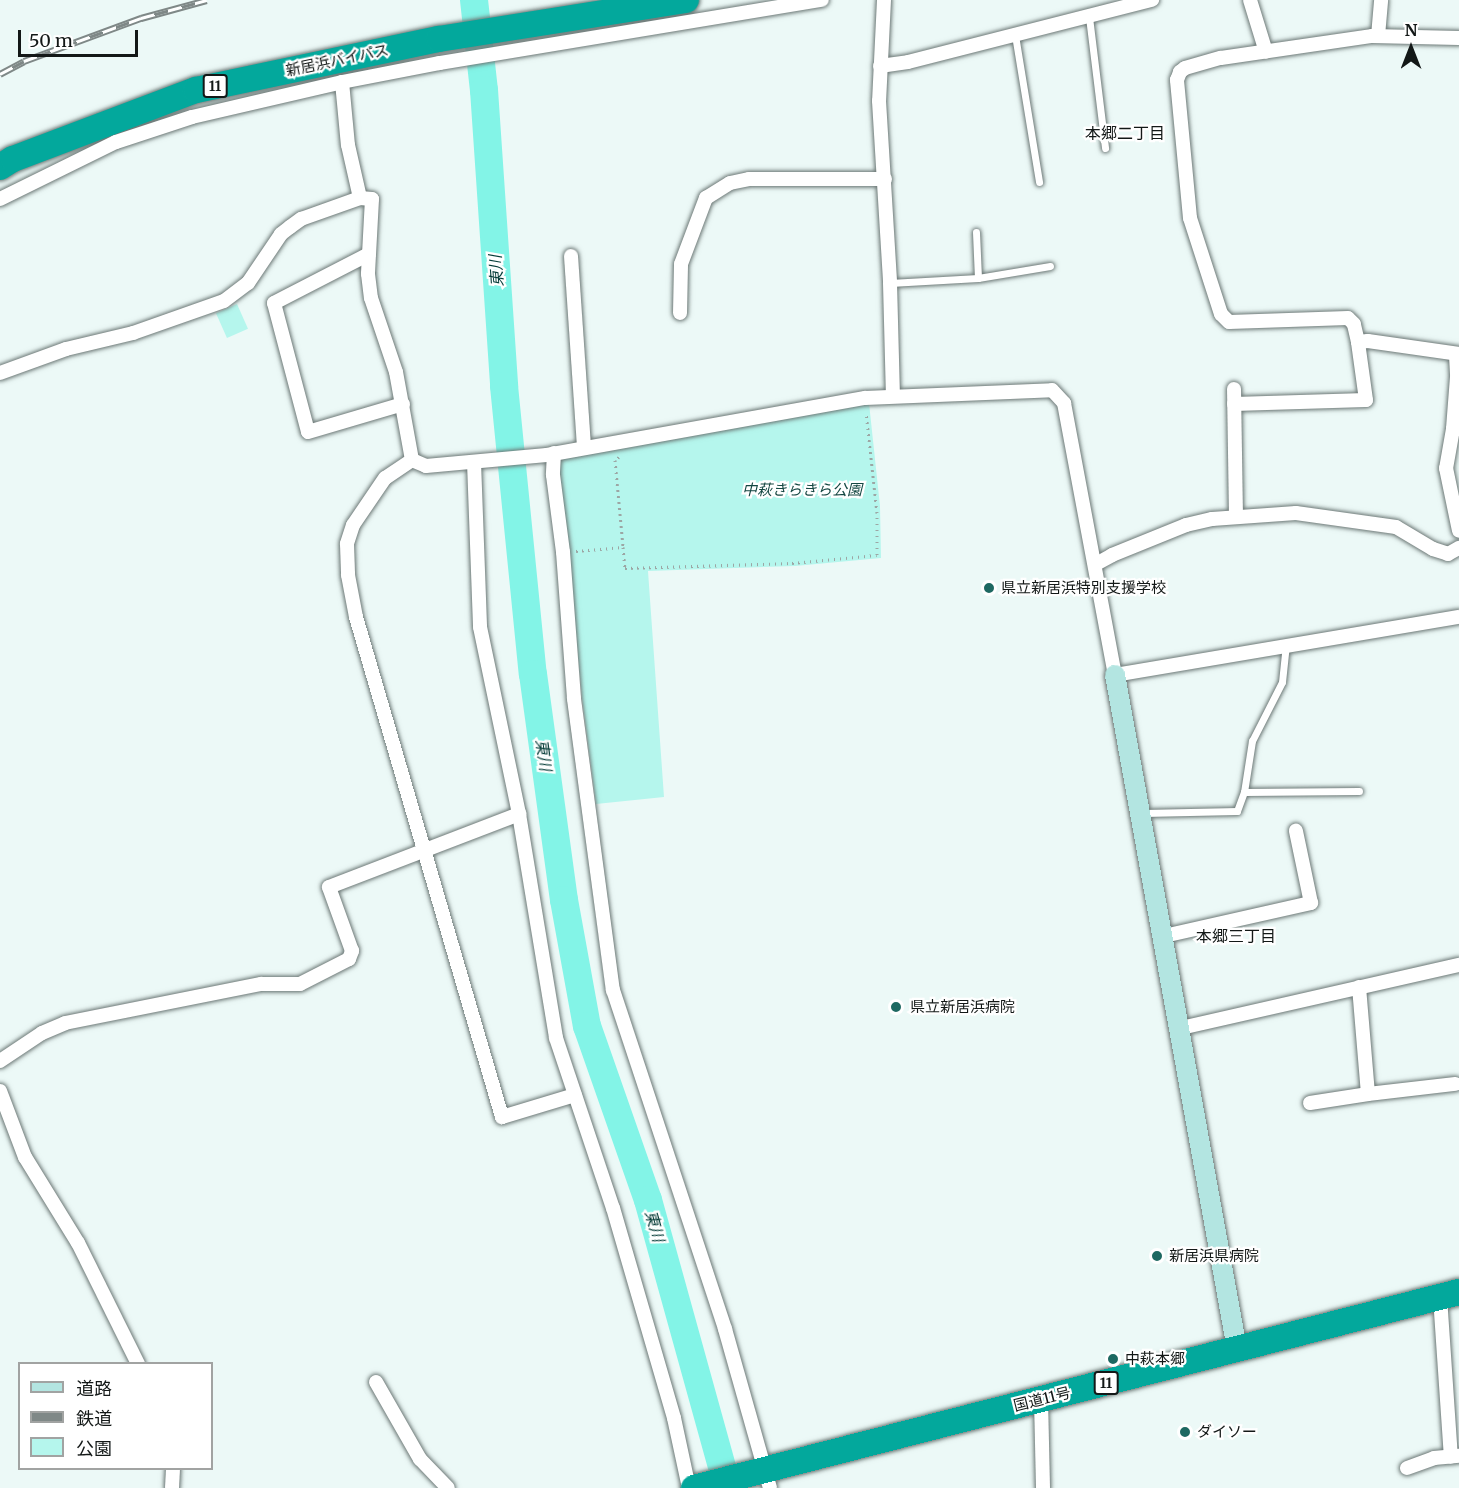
<!DOCTYPE html>
<html>
<head>
<meta charset="utf-8">
<style>
  body { margin:0 }
  #map { position:relative; width:1459px; height:1488px; overflow:hidden; background:#ecf9f7; font-family:Merriweather,"Noto Sans JP",serif }
  div>[style] { position:absolute }
  .green>* { inset:0; background:#b5f6ed; transform-origin:0 0 }
  .river>* { height:28px; margin:-14px; padding:0 14px; transform-origin:14px; border-radius:14px; background:#83f4e7 }
  .path>* { height:3px; margin-top:-1.5px; transform-origin:0; background:repeating-linear-gradient(90deg,#9ca6a4 0 1.5px,transparent 0 6px) }
  .roads { filter:drop-shadow(0 0 2px #6c7876) drop-shadow(0 0 2px #6c7876) }
  .lane>* { height:7px; margin:-3.5px; padding:0 3.5px; transform-origin:3.5px; border-radius:3.5px; background:#fff }
  .street>* { height:14px; margin:-7px; padding:0 7px; transform-origin:7px; border-radius:7px; background:#fff }
  .secondary>* { height:20px; margin:-10px; padding:0 10px; transform-origin:10px; border-radius:10px; background:#b3e5e1 }
  .highway>* { height:26px; margin:-13px; padding:0 13px; transform-origin:13px; border-radius:13px; background:#03a89c }
  .rail>* { height:7px; margin-top:-3.5px; transform-origin:0; background:repeating-linear-gradient(90deg,#fff 0 14px,#7f8887 0 28px); box-sizing:border-box; border-block:2px solid #7f8887 }
  .dots>* { width:16px; height:16px; translate:-50% -50%; box-sizing:border-box; border:3px solid #fff; border-radius:50% }
  span { translate:-50% -50%; white-space:nowrap; text-align:center; line-height:1.15; -webkit-text-stroke:4.5px #fff; paint-order:stroke }
  .shield-label span { padding:2px 4px; background:#fff; border:2px solid; border-radius:4px; -webkit-text-stroke-width:0 }
  .shield-label { font-size:14px; color:#131817; font-weight:700 }
  .street-label { font-size:15px; color:#131817 }
  .park-label { font-size:15px; color:#144742; font-style:italic }
  .poi-label { font-size:15px; color:#131817 }
  .left { translate:0 -50%; text-align:left }
  .neighbourhood-label { font-size:16px; color:#131817 }
  .water-label { font-size:16px; color:#053c38; font-style:italic }
  .legend { position:absolute; left:18px; top:1362px; width:195px; height:108px; box-sizing:border-box; background:#fff; border:2px solid #a1a3a2; margin:0; padding:8px 10px; list-style:none; font-size:18px; color:#131817 }
  .legend li { display:flex; align-items:center; gap:12px; height:30px }
  .legend b { width:30px; border:2px solid #a1a3a2 }
  .north { position:absolute; left:1381px; top:18px; width:60px; height:60px; -webkit-text-stroke:4px #fff; paint-order:stroke; rotate:0deg; font-size:16px; font-weight:700; line-height:24px; text-align:center; color:#131817 }
  .north::after { content:''; display:block; margin:auto; width:21px; height:27px; background:#131817; clip-path:polygon(50% 0,100% 100%,50% 72%,0 100%) }
  .scale { position:absolute; left:18px; top:30px; width:120px; height:27px; box-sizing:border-box; border:3px solid #131817; border-top:0; padding-left:8px; font-size:18px; line-height:21px; white-space:nowrap; color:#131817; -webkit-text-stroke:4px #fff; paint-order:stroke }
</style>
</head>
<body>
<div id="map">
  <div class="green">
    <div style="left:237px;top:304px;width:27px;height:23px;rotate:66deg"></div>
    <div style="clip-path:polygon(869px 403px,880px 506px,881px 558px,795px 566px,648px 571px,664px 797px,596px 804px,582px 697px,559px 462px,563px 456px)"></div>
  </div>
  <div class="river">
    <div style="left:474px;top:0;width:91px;rotate:83.7deg"></div>
    <div style="left:484px;top:90px;width:297px;rotate:86.1deg"></div>
    <div style="left:504px;top:386px;width:289px;rotate:84.3deg"></div>
    <div style="left:533px;top:674px;width:228px;rotate:82.2deg"></div>
    <div style="left:564px;top:900px;width:128px;rotate:79.7deg"></div>
    <div style="left:587px;top:1026px;width:184px;rotate:70.7deg"></div>
    <div style="left:648px;top:1200px;width:299px;rotate:74.5deg"></div>
  </div>
  <div class="path">
    <div style="left:619px;top:457px;width:5px;rotate:143deg"></div>
    <div style="left:615px;top:460px;width:87px;rotate:84.7deg"></div>
    <div style="left:576px;top:551px;width:47px;rotate:-4.9deg"></div>
    <div style="left:623px;top:547px;width:21px;rotate:85deg"></div>
    <div style="left:625px;top:568px;width:167px;rotate:-1.7deg"></div>
    <div style="left:792px;top:563px;width:85px;rotate:-5.4deg"></div>
    <div style="left:877px;top:555px;width:42px;rotate:-90deg"></div>
    <div style="left:877px;top:513px;width:102px;rotate:-96.2deg"></div>
  </div>
  <div class="roads">
    <div class="lane">
      <div style="left:1089px;top:17px;width:132px;rotate:83deg"></div>
      <div style="left:1015px;top:35px;width:149px;rotate:80.7deg"></div>
      <div style="left:978px;top:278px;width:73px;rotate:-9.5deg"></div>
      <div style="left:890px;top:283px;width:88px;rotate:-3.3deg"></div>
      <div style="left:978px;top:278px;width:46px;rotate:-92.5deg"></div>
      <div style="left:1244px;top:792px;width:52px;rotate:-81.1deg"></div>
      <div style="left:1252px;top:741px;width:66px;rotate:-63deg"></div>
      <div style="left:1282px;top:682px;width:36px;rotate:-84deg"></div>
      <div style="left:1143px;top:813px;width:94px;rotate:-1.2deg"></div>
      <div style="left:1237px;top:811px;width:20px;rotate:-70deg"></div>
      <div style="left:1244px;top:792px;width:115px;rotate:-0.5deg"></div>
    </div>
    <div class="street">
      <div style="left:884px;top:0;width:101px;rotate:92.8deg"></div>
      <div style="left:879px;top:101px;width:182px;rotate:86.5deg"></div>
      <div style="left:890px;top:283px;width:112px;rotate:88.5deg"></div>
      <div style="left:1250px;top:0;width:54px;rotate:72.9deg"></div>
      <div style="left:1378px;top:36px;width:36px;rotate:-85deg"></div>
      <div style="left:880px;top:66px;width:28px;rotate:-8deg"></div>
      <div style="left:908px;top:62px;width:252px;rotate:-14.3deg"></div>
      <div style="left:342px;top:82px;width:63px;rotate:84.6deg"></div>
      <div style="left:348px;top:145px;width:54px;rotate:77.2deg"></div>
      <div style="left:0;top:199px;width:129px;rotate:-26.2deg"></div>
      <div style="left:116px;top:142px;width:80px;rotate:-18.2deg"></div>
      <div style="left:192px;top:117px;width:154px;rotate:-13.1deg"></div>
      <div style="left:342px;top:82px;width:100px;rotate:-11deg"></div>
      <div style="left:440px;top:63px;width:387px;rotate:-9.4deg"></div>
      <div style="left:369px;top:254px;width:107px;rotate:152.7deg"></div>
      <div style="left:274px;top:303px;width:133px;rotate:75.2deg"></div>
      <div style="left:308px;top:432px;width:99px;rotate:-16.4deg"></div>
      <div style="left:571px;top:256px;width:191px;rotate:86.1deg"></div>
      <div style="left:680px;top:313px;width:49px;rotate:-88.8deg"></div>
      <div style="left:681px;top:264px;width:71px;rotate:-69.3deg"></div>
      <div style="left:706px;top:198px;width:28px;rotate:-32deg"></div>
      <div style="left:730px;top:183px;width:19px;rotate:-12deg"></div>
      <div style="left:749px;top:179px;width:136px"></div>
      <div style="left:1358px;top:342px;width:10px;rotate:-6deg"></div>
      <div style="left:1368px;top:341px;width:92px;rotate:8.1deg"></div>
      <div style="left:1456px;top:355px;width:22px;rotate:87deg"></div>
      <div style="left:1457px;top:377px;width:52px;rotate:94.4deg"></div>
      <div style="left:1453px;top:429px;width:6px"></div>
      <div style="left:0;top:373px;width:70px;rotate:-20deg"></div>
      <div style="left:66px;top:349px;width:69px;rotate:-13.4deg"></div>
      <div style="left:133px;top:333px;width:96px;rotate:-19.4deg"></div>
      <div style="left:224px;top:301px;width:30px;rotate:-37deg"></div>
      <div style="left:248px;top:283px;width:59px;rotate:-56deg"></div>
      <div style="left:281px;top:234px;width:11px;rotate:-38deg"></div>
      <div style="left:290px;top:227px;width:14px;rotate:-36deg"></div>
      <div style="left:301px;top:219px;width:63px;rotate:-19.6deg"></div>
      <div style="left:360px;top:198px;width:12px;rotate:5deg"></div>
      <div style="left:372px;top:199px;width:75px;rotate:93.1deg"></div>
      <div style="left:368px;top:274px;width:24px;rotate:83deg"></div>
      <div style="left:371px;top:298px;width:78px;rotate:71.3deg"></div>
      <div style="left:396px;top:372px;width:89px;rotate:79.7deg"></div>
      <div style="left:412px;top:460px;width:15px;rotate:23deg"></div>
      <div style="left:426px;top:466px;width:121px;rotate:-5.2deg"></div>
      <div style="left:547px;top:455px;width:323px;rotate:-10.2deg"></div>
      <div style="left:865px;top:398px;width:187px;rotate:-2.4deg"></div>
      <div style="left:1052px;top:390px;width:18px;rotate:47deg"></div>
      <div style="left:1064px;top:403px;width:277px;rotate:79.4deg"></div>
      <div style="left:1115px;top:675px;width:349px;rotate:-9.6deg"></div>
      <div style="left:1234px;top:389px;width:128px;rotate:89.1deg"></div>
      <div style="left:1234px;top:404px;width:132px;rotate:-1.7deg"></div>
      <div style="left:1366px;top:400px;width:59px;rotate:-97.9deg"></div>
      <div style="left:1358px;top:342px;width:18px;rotate:-103deg"></div>
      <div style="left:1354px;top:324px;width:8px;rotate:-135deg"></div>
      <div style="left:1348px;top:318px;width:119px;rotate:178.1deg"></div>
      <div style="left:1229px;top:322px;width:11px;rotate:-135deg"></div>
      <div style="left:1221px;top:314px;width:101px;rotate:-107.9deg"></div>
      <div style="left:1190px;top:218px;width:139px;rotate:-95.4deg"></div>
      <div style="left:1177px;top:80px;width:9px;rotate:-69deg"></div>
      <div style="left:1180px;top:72px;width:6px;rotate:-39deg"></div>
      <div style="left:1185px;top:68px;width:37px;rotate:-16deg"></div>
      <div style="left:1221px;top:58px;width:153px;rotate:-8.3deg"></div>
      <div style="left:1372px;top:36px;width:87px;rotate:1.3deg"></div>
      <div style="left:1453px;top:429px;width:40px;rotate:100deg"></div>
      <div style="left:1446px;top:468px;width:64px;rotate:78.3deg"></div>
      <div style="left:554px;top:453px;width:22px;rotate:93deg"></div>
      <div style="left:553px;top:475px;width:78px;rotate:82.6deg"></div>
      <div style="left:563px;top:552px;width:147px;rotate:85.7deg"></div>
      <div style="left:574px;top:699px;width:294px;rotate:82.4deg"></div>
      <div style="left:613px;top:990px;width:357px;rotate:71.7deg"></div>
      <div style="left:725px;top:1329px;width:165px;rotate:74.2deg"></div>
      <div style="left:412px;top:460px;width:32px;rotate:146deg"></div>
      <div style="left:385px;top:478px;width:57px;rotate:124.2deg"></div>
      <div style="left:353px;top:525px;width:20px;rotate:108deg"></div>
      <div style="left:347px;top:544px;width:31px;rotate:88deg"></div>
      <div style="left:348px;top:575px;width:43px;rotate:79.2deg"></div>
      <div style="left:356px;top:617px;width:521px;rotate:73.72deg"></div>
      <div style="left:502px;top:1117px;width:76px;rotate:-16.8deg"></div>
      <div style="left:474px;top:462px;width:165px;rotate:87.9deg"></div>
      <div style="left:480px;top:627px;width:191px;rotate:78.2deg"></div>
      <div style="left:519px;top:814px;width:227px;rotate:80.6deg"></div>
      <div style="left:556px;top:1038px;width:179px;rotate:71.5deg"></div>
      <div style="left:613px;top:1208px;width:219px;rotate:73.8deg"></div>
      <div style="left:674px;top:1418px;width:72px;rotate:77.9deg"></div>
      <div style="left:1096px;top:564px;width:18px;rotate:-29deg"></div>
      <div style="left:1112px;top:555px;width:80px;rotate:-22.1deg"></div>
      <div style="left:1186px;top:525px;width:27px;rotate:-13deg"></div>
      <div style="left:1212px;top:519px;width:84px;rotate:-4.1deg"></div>
      <div style="left:1296px;top:513px;width:101px;rotate:8deg"></div>
      <div style="left:1396px;top:527px;width:43px;rotate:30.7deg"></div>
      <div style="left:1433px;top:549px;width:16px;rotate:18deg"></div>
      <div style="left:1448px;top:554px;width:13px;rotate:-29deg"></div>
      <div style="left:1164px;top:936px;width:151px;rotate:-12.7deg"></div>
      <div style="left:1311px;top:903px;width:74px;rotate:-101.8deg"></div>
      <div style="left:1359px;top:987px;width:107px;rotate:85.2deg"></div>
      <div style="left:1368px;top:1094px;width:88px;rotate:-6.6deg"></div>
      <div style="left:1181px;top:1028px;width:285px;rotate:-12.8deg"></div>
      <div style="left:0;top:1061px;width:50px;rotate:-33.7deg"></div>
      <div style="left:42px;top:1033px;width:25px;rotate:-23deg"></div>
      <div style="left:65px;top:1023px;width:200px;rotate:-11.3deg"></div>
      <div style="left:261px;top:984px;width:39px"></div>
      <div style="left:300px;top:984px;width:55px;rotate:-27deg"></div>
      <div style="left:349px;top:959px;width:9px;rotate:-69deg"></div>
      <div style="left:352px;top:951px;width:68px;rotate:-109.8deg"></div>
      <div style="left:329px;top:887px;width:204px;rotate:-21deg"></div>
      <div style="left:0;top:1091px;width:71px;rotate:69.3deg"></div>
      <div style="left:25px;top:1157px;width:101px;rotate:58.4deg"></div>
      <div style="left:78px;top:1243px;width:135px;rotate:63.6deg"></div>
      <div style="left:1310px;top:1103px;width:59px;rotate:-8.8deg"></div>
      <div style="left:1440px;top:1297px;width:160px;rotate:86.1deg"></div>
      <div style="left:376px;top:1382px;width:89px;rotate:60.3deg"></div>
      <div style="left:420px;top:1459px;width:40px;rotate:46deg"></div>
      <div style="left:1041px;top:1399px;width:89px;rotate:88.7deg"></div>
      <div style="left:1407px;top:1468px;width:29px;rotate:-20deg"></div>
      <div style="left:1434px;top:1458px;width:25px;rotate:-5deg"></div>
      <div style="left:172px;top:1488px;width:20px;rotate:-87deg"></div>
    </div>
    <div class="secondary">
      <div style="left:1115px;top:675px;width:685px;rotate:79.74deg"></div>
    </div>
    <div class="highway">
      <div style="left:0;top:167px;width:15px;rotate:-32deg"></div>
      <div style="left:13px;top:159px;width:196px;rotate:-20.7deg"></div>
      <div style="left:196px;top:90px;width:248px;rotate:-11.9deg"></div>
      <div style="left:439px;top:39px;width:250px;rotate:-9deg"></div>
      <div style="left:694px;top:1488px;width:790px;rotate:-14.37deg"></div>
    </div>
  </div>
  <div class="rail">
    <div style="left:0;top:74px;width:27px;rotate:-28deg"></div>
    <div style="left:24px;top:61px;width:125px;rotate:-20.2deg"></div>
    <div style="left:141px;top:18px;width:68px;rotate:-15.3deg"></div>
  </div>
  <div class="dots">
    <div style="left:989px;top:588px;background:#1d6861"></div>
    <div style="left:896px;top:1007px;background:#1d6861"></div>
    <div style="left:1157px;top:1256px;background:#1d6861"></div>
    <div style="left:1113px;top:1359px;background:#1d6861"></div>
    <div style="left:1185px;top:1432px;background:#1d6861"></div>
  </div>
  <div class="shield-label">
    <span style="left:215px;top:86px">11</span>
    <span style="left:1106px;top:1383px">11</span>
  </div>
  <div class="street-label">
    <span style="left:337px;top:60px;rotate:-12deg">新居浜バイパス</span>
    <span style="left:1042px;top:1399px;rotate:-14deg">国道11号</span>
  </div>
  <div class="park-label">
    <span style="left:802px;top:490px">中萩きらきら公園</span>
  </div>
  <div class="poi-label">
    <span class="left" style="left:1001px;top:588px">県立新居浜特別支援学校</span>
    <span class="left" style="left:910px;top:1007px">県立新居浜病院</span>
    <span class="left" style="left:1169px;top:1256px">新居浜県病院</span>
    <span class="left" style="left:1125px;top:1359px">中萩本郷</span>
    <span class="left" style="left:1197px;top:1432px">ダイソー</span>
  </div>
  <div class="neighbourhood-label">
    <span style="left:1125px;top:133px">本郷二丁目</span>
    <span style="left:1236px;top:936px">本郷三丁目</span>
  </div>
  <div class="water-label">
    <span style="left:496px;top:271px;rotate:-94deg">東川</span>
    <span style="left:544px;top:755px;rotate:82deg">東川</span>
    <span style="left:655px;top:1226px;rotate:74deg">東川</span>
  </div>
  <ul class="legend">
  <li><b style="height:8px;background:#b3e5e1"></b>道路</li>
  <li><b style="height:8px;background:#7f8887"></b>鉄道</li>
  <li><b style="height:16px;background:#b5f6ed"></b>公園</li>
  </ul>
  <div class="north">N</div>
  <div class="scale">50 m</div>
</div>
</body>
</html>
